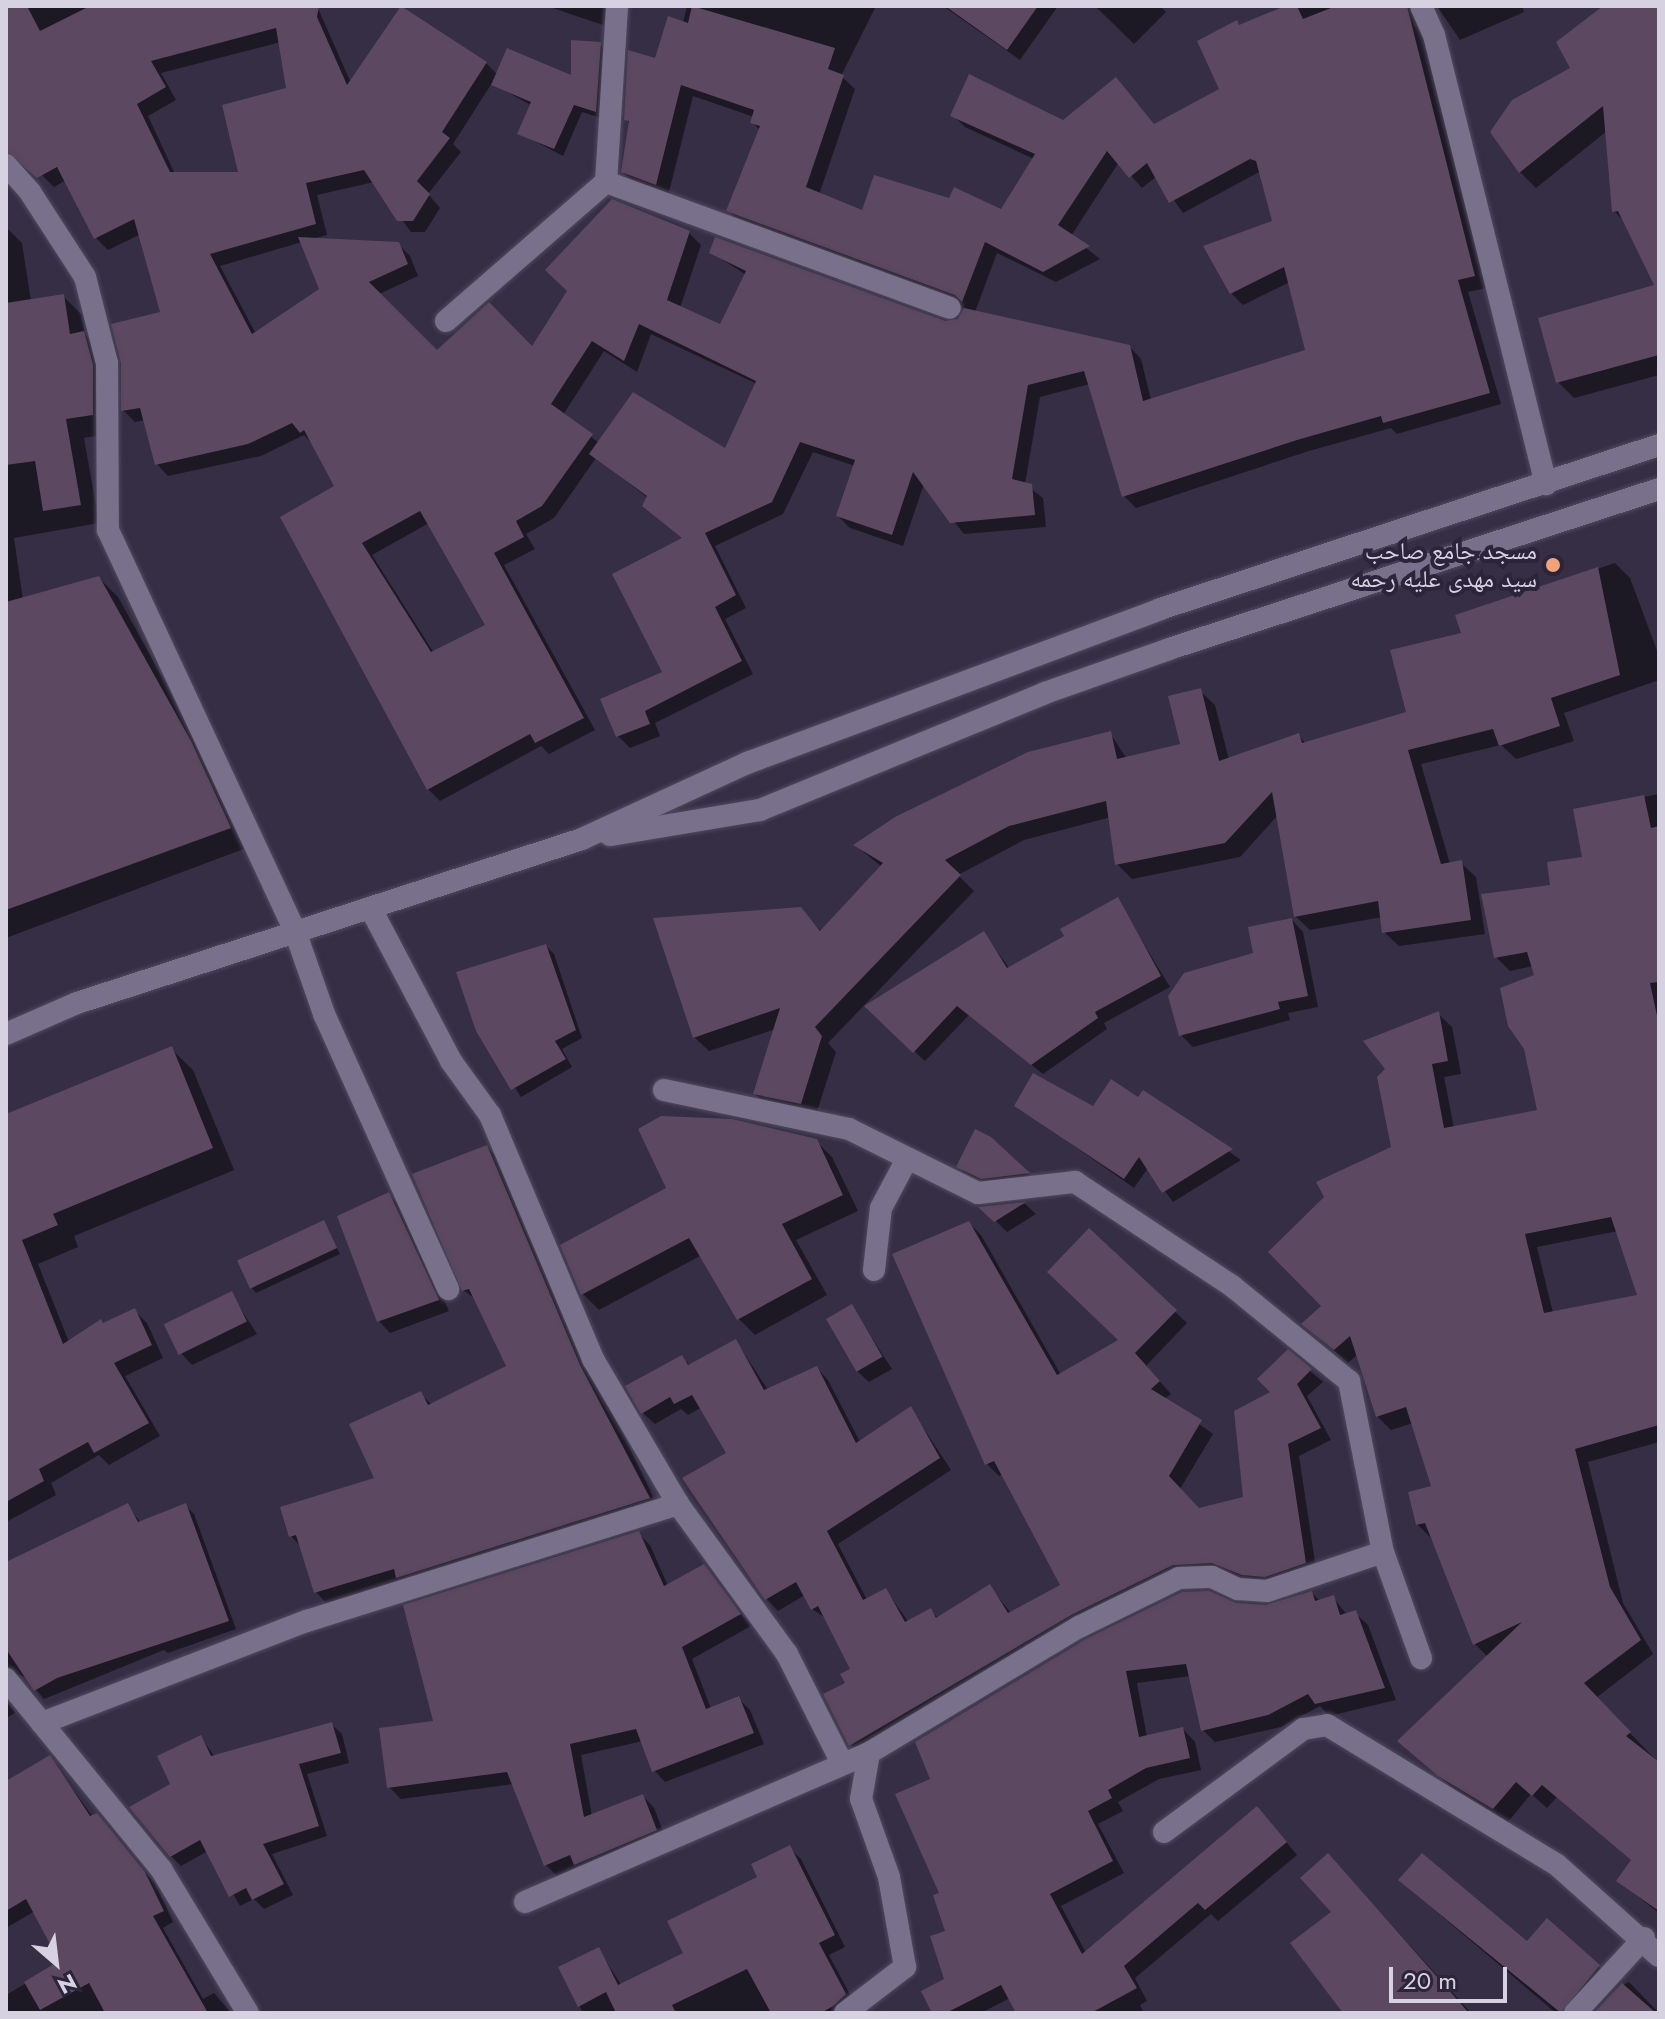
<!DOCTYPE html>
<html>
<head>
<meta charset="utf-8">
<style>
  body { margin:0 }
  #map { position:relative; width:1665px; height:2019px; overflow:hidden; background:#352e45; font-family:Jost,"Noto Naskh Arabic",sans-serif }
  div>[style] { position:absolute }
  .shadow>* { inset:0; background:#0007 }
  .building>* { inset:0; background:#5c4860; transform-origin:0 0 }
  .roads { filter:drop-shadow(0 0 2px #514a5e) drop-shadow(0 0 2px #514a5e) }
  .minor>* { height:22px; margin:-11px; padding:0 11px; transform-origin:11px; border-radius:11px; background:#79718c }
  .secondary>* { height:22px; margin:-11px; padding:0 11px; transform-origin:11px; border-radius:11px; background:#79718c }
  .dots>* { width:22px; height:22px; translate:-50% -50%; box-sizing:border-box; border:4px solid #2b243a; border-radius:50% }
  span { translate:-50% -50%; white-space:nowrap; text-align:center; line-height:1.15; -webkit-text-stroke:8px #2b243a; paint-order:stroke }
  .poi-label { font-size:24px; color:#d7d2e1 }
  .right { translate:-100% -50%; text-align:right }
  .frame { position:absolute; inset:0; border:8px solid #d7d2e1; pointer-events:none }
  .north { position:absolute; left:16px; top:1923px; width:80px; height:80px; -webkit-text-stroke:6px #2b243a; paint-order:stroke; rotate:152deg; font-size:22px; font-weight:700; line-height:32px; text-align:center; color:#d7d2e1 }
  .north::after { content:''; display:block; margin:auto; width:28px; height:36px; background:#d7d2e1; clip-path:polygon(50% 0,100% 100%,50% 72%,0 100%) }
  .scale { position:absolute; left:1389px; top:1967px; width:118px; height:36px; box-sizing:border-box; border:4px solid #d7d2e1; border-top:0; padding-left:10px; font-size:24px; line-height:28px; white-space:nowrap; color:#d7d2e1; -webkit-text-stroke:6px #2b243a; paint-order:stroke }
</style>
</head>
<body>
<div id="map">
  <div class="shadow">
    <div style="clip-path:polygon(evenodd,6px 6px,317px 6px,351px 83px,486px 63px,498px 75px,573px 78px,600px 44px,608px 53px,604px 119px,582px 112px,563px 156px,519px 133px,532px 106px,492px 83px,453px 144px,461px 152px,428px 194px,440px 208px,425px 232px,411px 232px,374px 182px,317px 195px,327px 235px,312px 239px,398px 244px,410px 256px,418px 276px,379px 294px,437px 352px,532px 349px,689px 233px,701px 245px,680px 308px,721px 327px,746px 275px,711px 252px,945px 323px,1129px 346px,1141px 359px,1151px 400px,1308px 351px,1290px 282px,1243px 305px,1231px 293px,1275px 222px,1261px 171px,1183px 213px,1157px 176px,1142px 188px,1119px 162px,1071px 236px,1100px 259px,1056px 282px,997px 253px,975px 312px,740px 222px,728px 210px,760px 130px,752px 122px,754px 117px,693px 96px,668px 196px,635px 184px,623px 172px,631px 124px,626px 119px,683px 23px,687px 6px,876px 6px,841px 76px,855px 89px,819px 195px,864px 212px,950px 201px,1002px 212px,1034px 159px,965px 127px,953px 115px,1155px 125px,1222px 90px,1240px 27px,1291px 6px,1427px 6px,1418px 16px,1486px 288px,1468px 292px,1501px 404px,1397px 434px,1391px 428px,1309px 451px,1136px 508px,1124px 496px,1090px 384px,1040px 397px,1025px 484px,1043px 498px,1046px 527px,964px 534px,924px 484px,903px 546px,850px 528px,838px 516px,855px 466px,813px 452px,783px 514px,715px 546px,746px 608px,725px 619px,753px 674px,655px 723px,660px 736px,630px 748px,618px 736px,665px 674px,684px 539px,648px 498px,596px 458px,554px 518px,526px 534px,535px 549px,504px 565px,595px 730px,549px 754px,541px 746px,440px 801px,428px 789px,336px 487px,313px 444px,304px 435px,261px 456px,168px 476px,157px 464px,145px 420px,135px 422px,123px 410px,163px 313px,141px 234px,108px 250px,96px 238px,66px 180px,54px 187px,42px 175px,6px 115px,6px 6px,281px 42px,288px 90px,240px 174px,175px 174px,148px 116px,176px 100px,161px 73px,281px 42px,6px 6px,302px 242px,321px 290px,256px 334px,220px 266px,302px 242px,6px 6px,651px 334px,755px 383px,726px 451px,599px 443px,563px 415px,604px 351px,637px 372px,651px 334px,6px 6px,429px 523px,488px 626px,434px 653px,372px 555px,429px 523px)"></div>
    <div style="clip-path:polygon(547px 6px,608px 6px,603px 25px)"></div>
    <div style="clip-path:polygon(943px 6px,1058px 6px,1020px 60px)"></div>
    <div style="clip-path:polygon(1095px 6px,1160px 6px,1166px 12px,1134px 44px)"></div>
    <div style="clip-path:polygon(1437px 6px,1522px 6px,1524px 12px,1460px 40px)"></div>
    <div style="clip-path:polygon(1620px 6px,1659px 6px,1659px 375px,1574px 398px,1558px 382px,1657px 286px,1626px 223px,1614px 211px,1607px 131px,1536px 188px,1520px 172px,1573px 69px)"></div>
    <div style="clip-path:polygon(6px 227px,22px 243px,31px 301px,63px 296px,82px 315px,85px 334px,102px 352px,111px 433px,84px 438px,99px 523px,14px 538px,23px 600px,99px 578px,118px 597px,209px 762px,249px 847px,6px 938px)"></div>
    <div style="clip-path:polygon(1615px 563px,1630px 578px,1659px 656px,1659px 680px,1564px 713px,1574px 741px,1516px 759px,1501px 745px,1421px 764px,1450px 864px,1461px 863px,1476px 877px,1485px 934px,1399px 946px,1384px 932px,1382px 917px,1310px 930px,1295px 916px,1278px 815px,1240px 857px,1132px 879px,1117px 864px,1111px 817px,1024px 840px,958px 875px,974px 891px,828px 1043px,836px 1052px,815px 1118px,770px 1108px,755px 1094px,776px 1029px,709px 1051px,694px 1037px,800px 909px,822px 932px,882px 867px,856px 846px,1110px 733px,1127px 759px,1182px 746px,1200px 691px,1215px 705px,1229px 760px,1298px 735px,1306px 744px,1408px 713px,1464px 634px,1458px 617px)"></div>
    <div style="clip-path:polygon(evenodd,1659px 794px,1659px 1442px,1588px 1462px,1623px 1603px,1653px 1654px,1596px 1698px,1659px 1763px,1659px 1913px,1618px 1881px,1633px 1861px,1557px 1797px,1547px 1808px,1531px 1794px,1508px 1822px,1455px 1790px,1414px 1754px,1488px 1657px,1474px 1643px,1431px 1538px,1417px 1524px,1433px 1488px,1413px 1423px,1391px 1430px,1377px 1416px,1358px 1354px,1348px 1363px,1304px 1324px,1324px 1306px,1393px 1148px,1438px 1014px,1452px 1027px,1461px 1074px,1444px 1077px,1454px 1128px,1539px 1111px,1536px 976px,1533px 966px,1510px 971px,1496px 957px,1552px 886px,1584px 859px,1575px 811px,1659px 794px,1618px 1231px,1639px 1296px,1553px 1313px,1537px 1247px,1618px 1231px)"></div>
    <div style="clip-path:polygon(1117px 900px,1170px 987px,1104px 1023px,1107px 1029px,1043px 1074px,969px 1015px,925px 1061px,867px 1007px,984px 934px,1010px 969px,1067px 937px)"></div>
    <div style="clip-path:polygon(1292px 920px,1303px 932px,1318px 1007px,1288px 1013px,1290px 1020px,1193px 1047px,1181px 1035px)"></div>
    <div style="clip-path:polygon(546px 946px,554px 954px,582px 1038px,562px 1049px,572px 1067px,521px 1097px,478px 1030px)"></div>
    <div style="clip-path:polygon(171px 1049px,193px 1070px,234px 1170px,74px 1236px,78px 1247px,38px 1264px,69px 1342px,134px 1310px,147px 1323px,163px 1358px,125px 1376px,160px 1436px,109px 1465px,99px 1455px,51px 1483px,56px 1495px,6px 1522px,6px 1117px)"></div>
    <div style="clip-path:polygon(1144px 1093px,1241px 1160px,1173px 1202px,1148px 1168px,1134px 1188px,1017px 1106px,1093px 1109px,1139px 1100px)"></div>
    <div style="clip-path:polygon(990px 1139px,1032px 1178px,987px 1183px,964px 1172px,959px 1166px)"></div>
    <div style="clip-path:polygon(816px 1141px,832px 1157px,858px 1211px,796px 1240px,827px 1295px,755px 1335px,739px 1319px,702px 1255px,599px 1310px,583px 1294px,562px 1246px,668px 1189px)"></div>
    <div style="clip-path:polygon(487px 1147px,498px 1158px,525px 1230px,659px 1509px,326px 1603px,316px 1592px,302px 1548px,291px 1536px,377px 1480px,420px 1393px,431px 1404px,509px 1367px,477px 1300px,463px 1290px)"></div>
    <div style="clip-path:polygon(388px 1194px,400px 1206px,449px 1311px,390px 1333px,379px 1321px)"></div>
    <div style="clip-path:polygon(1025px 1204px,1036px 1214px,1007px 1232px,983px 1208px)"></div>
    <div style="clip-path:polygon(324px 1223px,340px 1254px,256px 1293px,251px 1287px,239px 1261px)"></div>
    <div style="clip-path:polygon(969px 1223px,981px 1235px,1061px 1375px,1121px 1341px,1089px 1231px,1187px 1323px,1146px 1366px,1171px 1394px,1164px 1399px,1213px 1434px,1180px 1489px,1199px 1510px,1245px 1498px,1288px 1352px,1323px 1382px,1307px 1396px,1331px 1440px,1299px 1456px,1317px 1575px,1278px 1588px,1185px 1576px,863px 1757px,851px 1745px,826px 1695px,848px 1684px,853px 1670px,827px 1619px,812px 1609px,805px 1595px,778px 1611px,767px 1599px,729px 1454px,702px 1407px,688px 1415px,681px 1409px,655px 1424px,643px 1413px,682px 1358px,691px 1366px,736px 1341px,768px 1390px,817px 1368px,828px 1380px,860px 1442px,911px 1409px,951px 1470px,838px 1544px,867px 1600px,886px 1590px,909px 1623px,930px 1610px,939px 1619px,990px 1587px,1011px 1613px,1063px 1586px,1003px 1474px,999px 1476px,987px 1464px,895px 1255px)"></div>
    <div style="clip-path:polygon(231px 1294px,257px 1334px,192px 1365px,181px 1353px)"></div>
    <div style="clip-path:polygon(851px 1306px,892px 1369px,869px 1382px,857px 1371px)"></div>
    <div style="clip-path:polygon(127px 1505px,141px 1523px,185px 1505px,194px 1514px,236px 1629px,168px 1653px,164px 1650px,44px 1699px,25px 1677px,12px 1673px,6px 1681px,6px 1565px)"></div>
    <div style="clip-path:polygon(638px 1533px,650px 1545px,668px 1586px,704px 1566px,751px 1626px,692px 1659px,711px 1709px,739px 1699px,750px 1710px,764px 1744px,665px 1782px,654px 1770px,643px 1741px,581px 1755px,592px 1816px,643px 1796px,654px 1808px,667px 1841px,558px 1877px,546px 1865px,513px 1784px,401px 1799px,389px 1787px,436px 1723px)"></div>
    <div style="clip-path:polygon(1312px 1593px,1320px 1601px,1333px 1597px,1347px 1615px,1355px 1613px,1368px 1625px,1396px 1700px,1329px 1716px,1320px 1706px,1281px 1727px,1215px 1742px,1203px 1730px,1191px 1676px,1137px 1683px,1147px 1737px,1183px 1729px,1195px 1742px,1201px 1770px,1159px 1779px,1118px 1802px,1123px 1811px,1098px 1824px,1124px 1873px,1061px 1906px,1086px 1953px,1269px 1821px,1297px 1855px,1218px 1921px,1211px 1914px,1135px 1978px,1147px 2001px,1140px 2005px,1144px 2013px,1018px 2013px,1010px 1998px,981px 2013px,934px 2013px,946px 1980px,947px 1933px,933px 1780px,1236px 1605px,1266px 1607px)"></div>
    <div style="clip-path:polygon(6px 1700px,15px 1713px,6px 1718px)"></div>
    <div style="clip-path:polygon(331px 1724px,342px 1734px,349px 1763px,307px 1774px,327px 1836px,272px 1854px,293px 1895px,264px 1909px,254px 1899px,240px 1906px,208px 1851px,181px 1866px,171px 1856px,173px 1784px,201px 1738px,215px 1757px)"></div>
    <div style="clip-path:polygon(49px 1757px,93px 1817px,108px 1827px,156px 1885px,173px 1922px,163px 1928px,203px 1999px,214px 1993px,231px 2013px,6px 2013px,6px 1995px,62px 1962px,35px 1911px,6px 1928px,6px 1851px)"></div>
    <div style="clip-path:polygon(789px 1848px,801px 1859px,845px 1947px,829px 1955px,856px 2006px,844px 2013px,583px 2013px,560px 1968px,598px 1949px,622px 1986px,686px 1954px)"></div>
    <div style="clip-path:polygon(1340px 1868px,1471px 2013px,1345px 2013px,1334px 1912px)"></div>
    <div style="clip-path:polygon(1412px 1891px,1527px 1944px,1547px 1921px,1610px 1977px,1577px 2013px,1556px 2013px)"></div>
    <div style="clip-path:polygon(1629px 1982px,1659px 2013px,1597px 2013px,1623px 1985px)"></div>
  </div>
  <div class="building">
    <div style="clip-path:polygon(evenodd,6px 6px,27px 6px,40px 31px,90px 6px,319px 6px,317px 17px,347px 85px,401px 6px,487px 62px,442px 132px,450px 138px,417px 181px,430px 194px,413px 221px,397px 221px,364px 170px,306px 183px,316px 224px,210px 254px,252px 334px,319px 289px,298px 237px,399px 242px,408px 264px,369px 282px,437px 350px,489px 302px,532px 346px,567px 291px,545px 270px,612px 199px,690px 231px,667px 300px,720px 324px,746px 271px,709px 253px,715px 237px,945px 321px,958px 319px,964px 308px,1130px 345px,1143px 401px,1305px 350px,1284px 267px,1230px 294px,1203px 246px,1272px 221px,1256px 161px,1250px 159px,1169px 203px,1147px 163px,1129px 178px,1107px 151px,1058px 225px,1090px 246px,1043px 272px,985px 242px,962px 302px,955px 295px,726px 211px,760px 126px,750px 123px,754px 110px,681px 85px,656px 185px,621px 172px,629px 121px,624px 120px,628px 50px,655px 58px,668px 16px,688px 23px,692px 6px,835px 48px,828px 69px,844px 75px,806px 187px,862px 210px,874px 175px,949px 198px,954px 187px,1001px 209px,1035px 154px,950px 116px,969px 74px,1063px 120px,1116px 77px,1154px 124px,1219px 89px,1197px 41px,1237px 20px,1239px 25px,1285px 6px,1297px 6px,1303px 19px,1336px 6px,1407px 6px,1475px 276px,1458px 280px,1490px 393px,1383px 423px,1381px 416px,1297px 440px,1122px 497px,1084px 371px,1028px 385px,1012px 479px,1032px 484px,1035px 515px,950px 523px,913px 472px,892px 535px,836px 516px,855px 460px,800px 442px,772px 502px,705px 533px,736px 595px,715px 607px,742px 661px,645px 711px,650px 724px,616px 737px,600px 699px,662px 672px,612px 574px,682px 538px,642px 506px,647px 496px,589px 454px,633px 392px,725px 448px,756px 381px,639px 324px,624px 361px,592px 341px,551px 404px,593px 434px,542px 506px,516px 521px,524px 537px,494px 553px,584px 718px,535px 743px,530px 734px,427px 790px,280px 517px,334px 486px,304px 430px,300px 433px,292px 423px,248px 444px,155px 465px,140px 408px,121px 411px,121px 363px,111px 324px,160px 312px,134px 219px,94px 239px,57px 167px,37px 178px,6px 151px,6px 6px,276px 28px,286px 88px,222px 105px,238px 172px,170px 172px,137px 104px,166px 87px,151px 61px,276px 28px,6px 6px,420px 511px,485px 625px,431px 652px,362px 543px,420px 511px)"></div>
    <div style="clip-path:polygon(945px 6px,1038px 6px,1007px 50px)"></div>
    <div style="clip-path:polygon(1603px 6px,1659px 6px,1659px 355px,1556px 383px,1538px 318px,1654px 285px,1618px 211px,1612px 212px,1603px 106px,1519px 173px,1490px 132px,1512px 100px,1570px 68px,1556px 42px)"></div>
    <div style="clip-path:polygon(571px 40px,601px 42px,596px 112px,574px 105px,554px 149px,517px 134px,531px 102px,491px 85px,507px 48px,571px 75px)"></div>
    <div style="clip-path:polygon(64px 294px,70px 334px,84px 331px,93px 365px,93px 415px,66px 419px,81px 505px,43px 511px,35px 461px,6px 465px,6px 303px)"></div>
    <div style="clip-path:polygon(1598px 567px,1620px 675px,1551px 698px,1560px 726px,1499px 746px,1493px 729px,1408px 750px,1441px 864px,1462px 860px,1471px 920px,1382px 933px,1378px 901px,1294px 917px,1272px 792px,1225px 843px,1115px 865px,1106px 801px,1009px 826px,945px 860px,961px 875px,815px 1027px,822px 1036px,801px 1104px,753px 1094px,780px 1008px,693px 1038px,653px 918px,801px 907px,820px 931px,883px 863px,853px 845px,895px 817px,1028px 752px,1111px 731px,1117px 759px,1180px 744px,1168px 696px,1201px 688px,1219px 761px,1299px 733px,1302px 743px,1406px 712px,1390px 650px,1461px 633px,1455px 615px)"></div>
    <div style="clip-path:polygon(99px 576px,191px 741px,231px 828px,6px 910px,6px 602px)"></div>
    <div style="clip-path:polygon(evenodd,1644px 795px,1651px 828px,1659px 826px,1659px 982px,1650px 983px,1659px 1025px,1659px 1425px,1575px 1449px,1610px 1587px,1641px 1640px,1584px 1683px,1631px 1732px,1626px 1736px,1659px 1762px,1659px 1911px,1616px 1881px,1631px 1860px,1542px 1785px,1532px 1796px,1516px 1782px,1493px 1809px,1438px 1776px,1397px 1741px,1522px 1622px,1473px 1645px,1425px 1523px,1416px 1525px,1408px 1492px,1431px 1486px,1406px 1407px,1376px 1417px,1350px 1336px,1334px 1350px,1301px 1324px,1321px 1306px,1268px 1252px,1324px 1197px,1316px 1182px,1391px 1147px,1377px 1077px,1385px 1069px,1363px 1041px,1439px 1011px,1448px 1061px,1432px 1064px,1444px 1128px,1537px 1110px,1524px 1049px,1508px 1026px,1500px 988px,1534px 975px,1527px 952px,1494px 958px,1481px 894px,1550px 885px,1547px 862px,1582px 857px,1573px 809px,1644px 795px,1611px 1217px,1637px 1295px,1544px 1313px,1525px 1234px,1611px 1217px)"></div>
    <div style="clip-path:polygon(1118px 897px,1161px 976px,1095px 1012px,1098px 1018px,1031px 1065px,957px 1006px,913px 1053px,864px 1006px,984px 931px,1007px 968px,1064px 936px,1060px 929px)"></div>
    <div style="clip-path:polygon(1292px 918px,1308px 996px,1278px 1002px,1280px 1009px,1179px 1036px,1168px 996px,1184px 973px,1253px 953px,1248px 927px)"></div>
    <div style="clip-path:polygon(546px 944px,576px 1030px,555px 1041px,566px 1059px,511px 1090px,476px 1031px,456px 972px)"></div>
    <div style="clip-path:polygon(172px 1046px,213px 1148px,53px 1214px,58px 1225px,22px 1240px,63px 1344px,101px 1319px,103px 1323px,135px 1308px,152px 1345px,114px 1363px,149px 1423px,94px 1453px,88px 1442px,39px 1469px,44px 1481px,6px 1502px,6px 1114px)"></div>
    <div style="clip-path:polygon(1033px 1073px,1093px 1106px,1111px 1079px,1138px 1097px,1143px 1090px,1233px 1149px,1162px 1193px,1139px 1157px,1124px 1179px,1014px 1106px)"></div>
    <div style="clip-path:polygon(661px 1116px,732px 1119px,817px 1139px,843px 1195px,782px 1224px,812px 1279px,737px 1320px,689px 1238px,581px 1295px,560px 1245px,666px 1188px,638px 1129px)"></div>
    <div style="clip-path:polygon(975px 1129px,991px 1137px,1030px 1173px,981px 1179px,956px 1167px)"></div>
    <div style="clip-path:polygon(487px 1145px,580px 1365px,650px 1498px,396px 1578px,394px 1569px,314px 1593px,296px 1535px,289px 1537px,280px 1507px,374px 1478px,349px 1424px,421px 1391px,428px 1405px,506px 1366px,469px 1289px,462px 1291px,412px 1174px)"></div>
    <div style="clip-path:polygon(389px 1192px,439px 1300px,377px 1322px,337px 1216px)"></div>
    <div style="clip-path:polygon(1026px 1202px,994px 1222px,978px 1207px,980px 1207px)"></div>
    <div style="left:324px;top:1220px;width:31px;height:96px;rotate:65deg"></div>
    <div style="clip-path:polygon(969px 1221px,1057px 1375px,1118px 1340px,1047px 1272px,1089px 1228px,1177px 1310px,1135px 1353px,1160px 1381px,1151px 1389px,1202px 1420px,1169px 1476px,1199px 1508px,1243px 1497px,1234px 1411px,1270px 1392px,1257px 1379px,1288px 1349px,1312px 1369px,1297px 1384px,1321px 1428px,1288px 1444px,1306px 1563px,1265px 1577px,1242px 1575px,1212px 1563px,1173px 1565px,1073px 1614px,849px 1746px,823px 1694px,845px 1683px,840px 1674px,850px 1669px,818px 1606px,811px 1610px,796px 1582px,765px 1600px,682px 1478px,726px 1453px,692px 1395px,674px 1404px,670px 1397px,641px 1414px,625px 1386px,682px 1355px,688px 1365px,736px 1339px,764px 1390px,817px 1366px,856px 1443px,911px 1406px,940px 1458px,827px 1531px,863px 1600px,886px 1588px,905px 1622px,931px 1608px,936px 1618px,990px 1584px,1008px 1613px,1060px 1585px,994px 1461px,985px 1465px,892px 1254px)"></div>
    <div style="left:232px;top:1291px;width:34px;height:76px;rotate:64deg"></div>
    <div style="left:852px;top:1304px;width:61px;height:30px;rotate:60deg"></div>
    <div style="clip-path:polygon(128px 1503px,138px 1522px,186px 1503px,229px 1621px,57px 1678px,34px 1691px,6px 1649px,6px 1562px)"></div>
    <div style="clip-path:polygon(639px 1531px,664px 1586px,704px 1564px,741px 1614px,682px 1647px,706px 1709px,739px 1696px,754px 1733px,652px 1772px,636px 1729px,570px 1744px,584px 1817px,643px 1794px,657px 1830px,574px 1865px,570px 1855px,544px 1866px,507px 1772px,387px 1788px,379px 1728px,433px 1721px,403px 1605px)"></div>
    <div style="clip-path:polygon(1209px 1591px,1236px 1603px,1266px 1605px,1312px 1591px,1315px 1601px,1334px 1595px,1340px 1615px,1356px 1610px,1385px 1688px,1315px 1704px,1308px 1694px,1268px 1715px,1201px 1731px,1186px 1664px,1126px 1671px,1139px 1737px,1183px 1727px,1190px 1758px,1146px 1768px,1108px 1790px,1112px 1798px,1088px 1811px,1113px 1861px,1050px 1894px,1082px 1954px,1257px 1806px,1287px 1842px,1205px 1910px,1198px 1903px,1124px 1966px,1137px 1988px,1091px 2013px,1016px 2013px,1001px 1985px,946px 2013px,932px 2013px,921px 1991px,944px 1979px,930px 1936px,945px 1931px,933px 1895px,939px 1893px,895px 1794px,930px 1779px,915px 1742px,1086px 1639px,1182px 1592px)"></div>
    <div style="clip-path:polygon(332px 1722px,341px 1753px,299px 1764px,319px 1826px,263px 1844px,284px 1884px,252px 1900px,246px 1888px,229px 1897px,200px 1840px,170px 1857px,129px 1807px,170px 1784px,157px 1756px,201px 1735px,211px 1756px)"></div>
    <div style="clip-path:polygon(50px 1755px,90px 1816px,97px 1813px,145px 1872px,164px 1911px,153px 1916px,208px 2013px,105px 2013px,89px 1983px,40px 2010px,24px 1982px,59px 1961px,26px 1899px,6px 1911px,6px 1781px)"></div>
    <div style="clip-path:polygon(790px 1845px,835px 1935px,819px 1943px,846px 1994px,833px 2006px,821px 2013px,771px 2013px,747px 1969px,672px 2005px,676px 2013px,616px 2013px,606px 1992px,578px 2007px,558px 1967px,599px 1947px,618px 1985px,683px 1953px,667px 1921px,757px 1877px,751px 1864px)"></div>
    <div style="clip-path:polygon(1328px 1853px,1469px 2013px,1343px 2013px,1290px 1943px,1331px 1912px,1300px 1878px)"></div>
    <div style="clip-path:polygon(1422px 1853px,1527px 1941px,1547px 1918px,1600px 1965px,1561px 2013px,1398px 1880px)"></div>
    <div style="clip-path:polygon(1622px 1983px,1656px 2013px,1594px 2013px)"></div>
  </div>
  <div class="roads">
    <div class="minor">
      <div style="left:1421px;top:6px;width:32px;rotate:66deg"></div>
      <div style="left:1434px;top:35px;width:463px;rotate:76deg"></div>
      <div style="left:6px;top:165px;width:36px;rotate:48deg"></div>
      <div style="left:30px;top:192px;width:101px;rotate:57.1deg"></div>
      <div style="left:85px;top:277px;width:89px;rotate:75.7deg"></div>
      <div style="left:107px;top:363px;width:167px;rotate:89.7deg"></div>
      <div style="left:108px;top:530px;width:442px;rotate:65deg"></div>
      <div style="left:295px;top:931px;width:88px;rotate:70.7deg"></div>
      <div style="left:324px;top:1014px;width:302px;rotate:65.7deg"></div>
      <div style="left:606px;top:182px;width:366px;rotate:20.1deg"></div>
      <div style="left:446px;top:321px;width:212px;rotate:-41deg"></div>
      <div style="left:606px;top:182px;width:176px;rotate:-86.4deg"></div>
      <div style="left:372px;top:911px;width:170px;rotate:62.2deg"></div>
      <div style="left:451px;top:1061px;width:67px;rotate:54.2deg"></div>
      <div style="left:490px;top:1115px;width:265px;rotate:67.1deg"></div>
      <div style="left:593px;top:1359px;width:168px;rotate:59.6deg"></div>
      <div style="left:678px;top:1504px;width:185px;rotate:54deg"></div>
      <div style="left:787px;top:1654px;width:120px;rotate:63.2deg"></div>
      <div style="left:664px;top:1090px;width:189px;rotate:11.9deg"></div>
      <div style="left:849px;top:1129px;width:144px;rotate:26.4deg"></div>
      <div style="left:978px;top:1193px;width:98px;rotate:-6.5deg"></div>
      <div style="left:1075px;top:1182px;width:188px;rotate:33.5deg"></div>
      <div style="left:1232px;top:1286px;width:151px;rotate:39.1deg"></div>
      <div style="left:1349px;top:1381px;width:174px;rotate:78.8deg"></div>
      <div style="left:1383px;top:1552px;width:113px;rotate:70.3deg"></div>
      <div style="left:874px;top:1270px;width:62px;rotate:-83.6deg"></div>
      <div style="left:881px;top:1208px;width:53px;rotate:-62deg"></div>
      <div style="left:6px;top:1679px;width:245px;rotate:50.8deg"></div>
      <div style="left:161px;top:1869px;width:168px;rotate:58.9deg"></div>
      <div style="left:42px;top:1723px;width:284px;rotate:-21.1deg"></div>
      <div style="left:307px;top:1621px;width:389px;rotate:-17.5deg"></div>
      <div style="left:1164px;top:1832px;width:173px;rotate:-36.5deg"></div>
      <div style="left:1303px;top:1729px;width:24px;rotate:-9deg"></div>
      <div style="left:1327px;top:1725px;width:268px;rotate:31.3deg"></div>
      <div style="left:1556px;top:1864px;width:138px;rotate:41.8deg"></div>
      <div style="left:525px;top:1902px;width:375px;rotate:-23.4deg"></div>
      <div style="left:869px;top:1753px;width:245px;rotate:-31deg"></div>
      <div style="left:1079px;top:1627px;width:111px;rotate:-26.1deg"></div>
      <div style="left:1179px;top:1578px;width:33px;rotate:-2deg"></div>
      <div style="left:1212px;top:1577px;width:29px;rotate:25deg"></div>
      <div style="left:1238px;top:1589px;width:29px;rotate:4deg"></div>
      <div style="left:1267px;top:1591px;width:122px;rotate:-18.6deg"></div>
      <div style="left:845px;top:2013px;width:76px;rotate:-37.5deg"></div>
      <div style="left:905px;top:1967px;width:91px;rotate:-100.1deg"></div>
      <div style="left:889px;top:1877px;width:83px;rotate:-109.7deg"></div>
      <div style="left:861px;top:1799px;width:47px;rotate:-80.1deg"></div>
      <div style="left:1575px;top:2013px;width:102px;rotate:-47.4deg"></div>
    </div>
    <div class="secondary">
      <div style="left:610px;top:835px;width:152px;rotate:-9.5deg"></div>
      <div style="left:760px;top:810px;width:308px;rotate:-22.3deg"></div>
      <div style="left:1045px;top:693px;width:132px;rotate:-19.5deg"></div>
      <div style="left:1169px;top:649px;width:515px;rotate:-18.08deg"></div>
      <div style="left:6px;top:1034px;width:77px;rotate:-23.6deg"></div>
      <div style="left:77px;top:1003px;width:531px;rotate:-17.99deg"></div>
      <div style="left:582px;top:839px;width:182px;rotate:-24.7deg"></div>
      <div style="left:747px;top:763px;width:441px;rotate:-20.4deg"></div>
      <div style="left:1160px;top:609px;width:525px;rotate:-18.19deg"></div>
    </div>
  </div>
  <div class="dots">
    <div style="left:1553px;top:565px;background:#f0a279"></div>
  </div>
  <div class="poi-label">
    <span class="right" style="left:1537px;top:565px">مسجد جامع صاحب<br>سید مهدی علیه رحمه</span>
  </div>
  <div class="frame"></div>
  <div class="north">N</div>
  <div class="scale">20 m</div>
</div>
</body>
</html>
